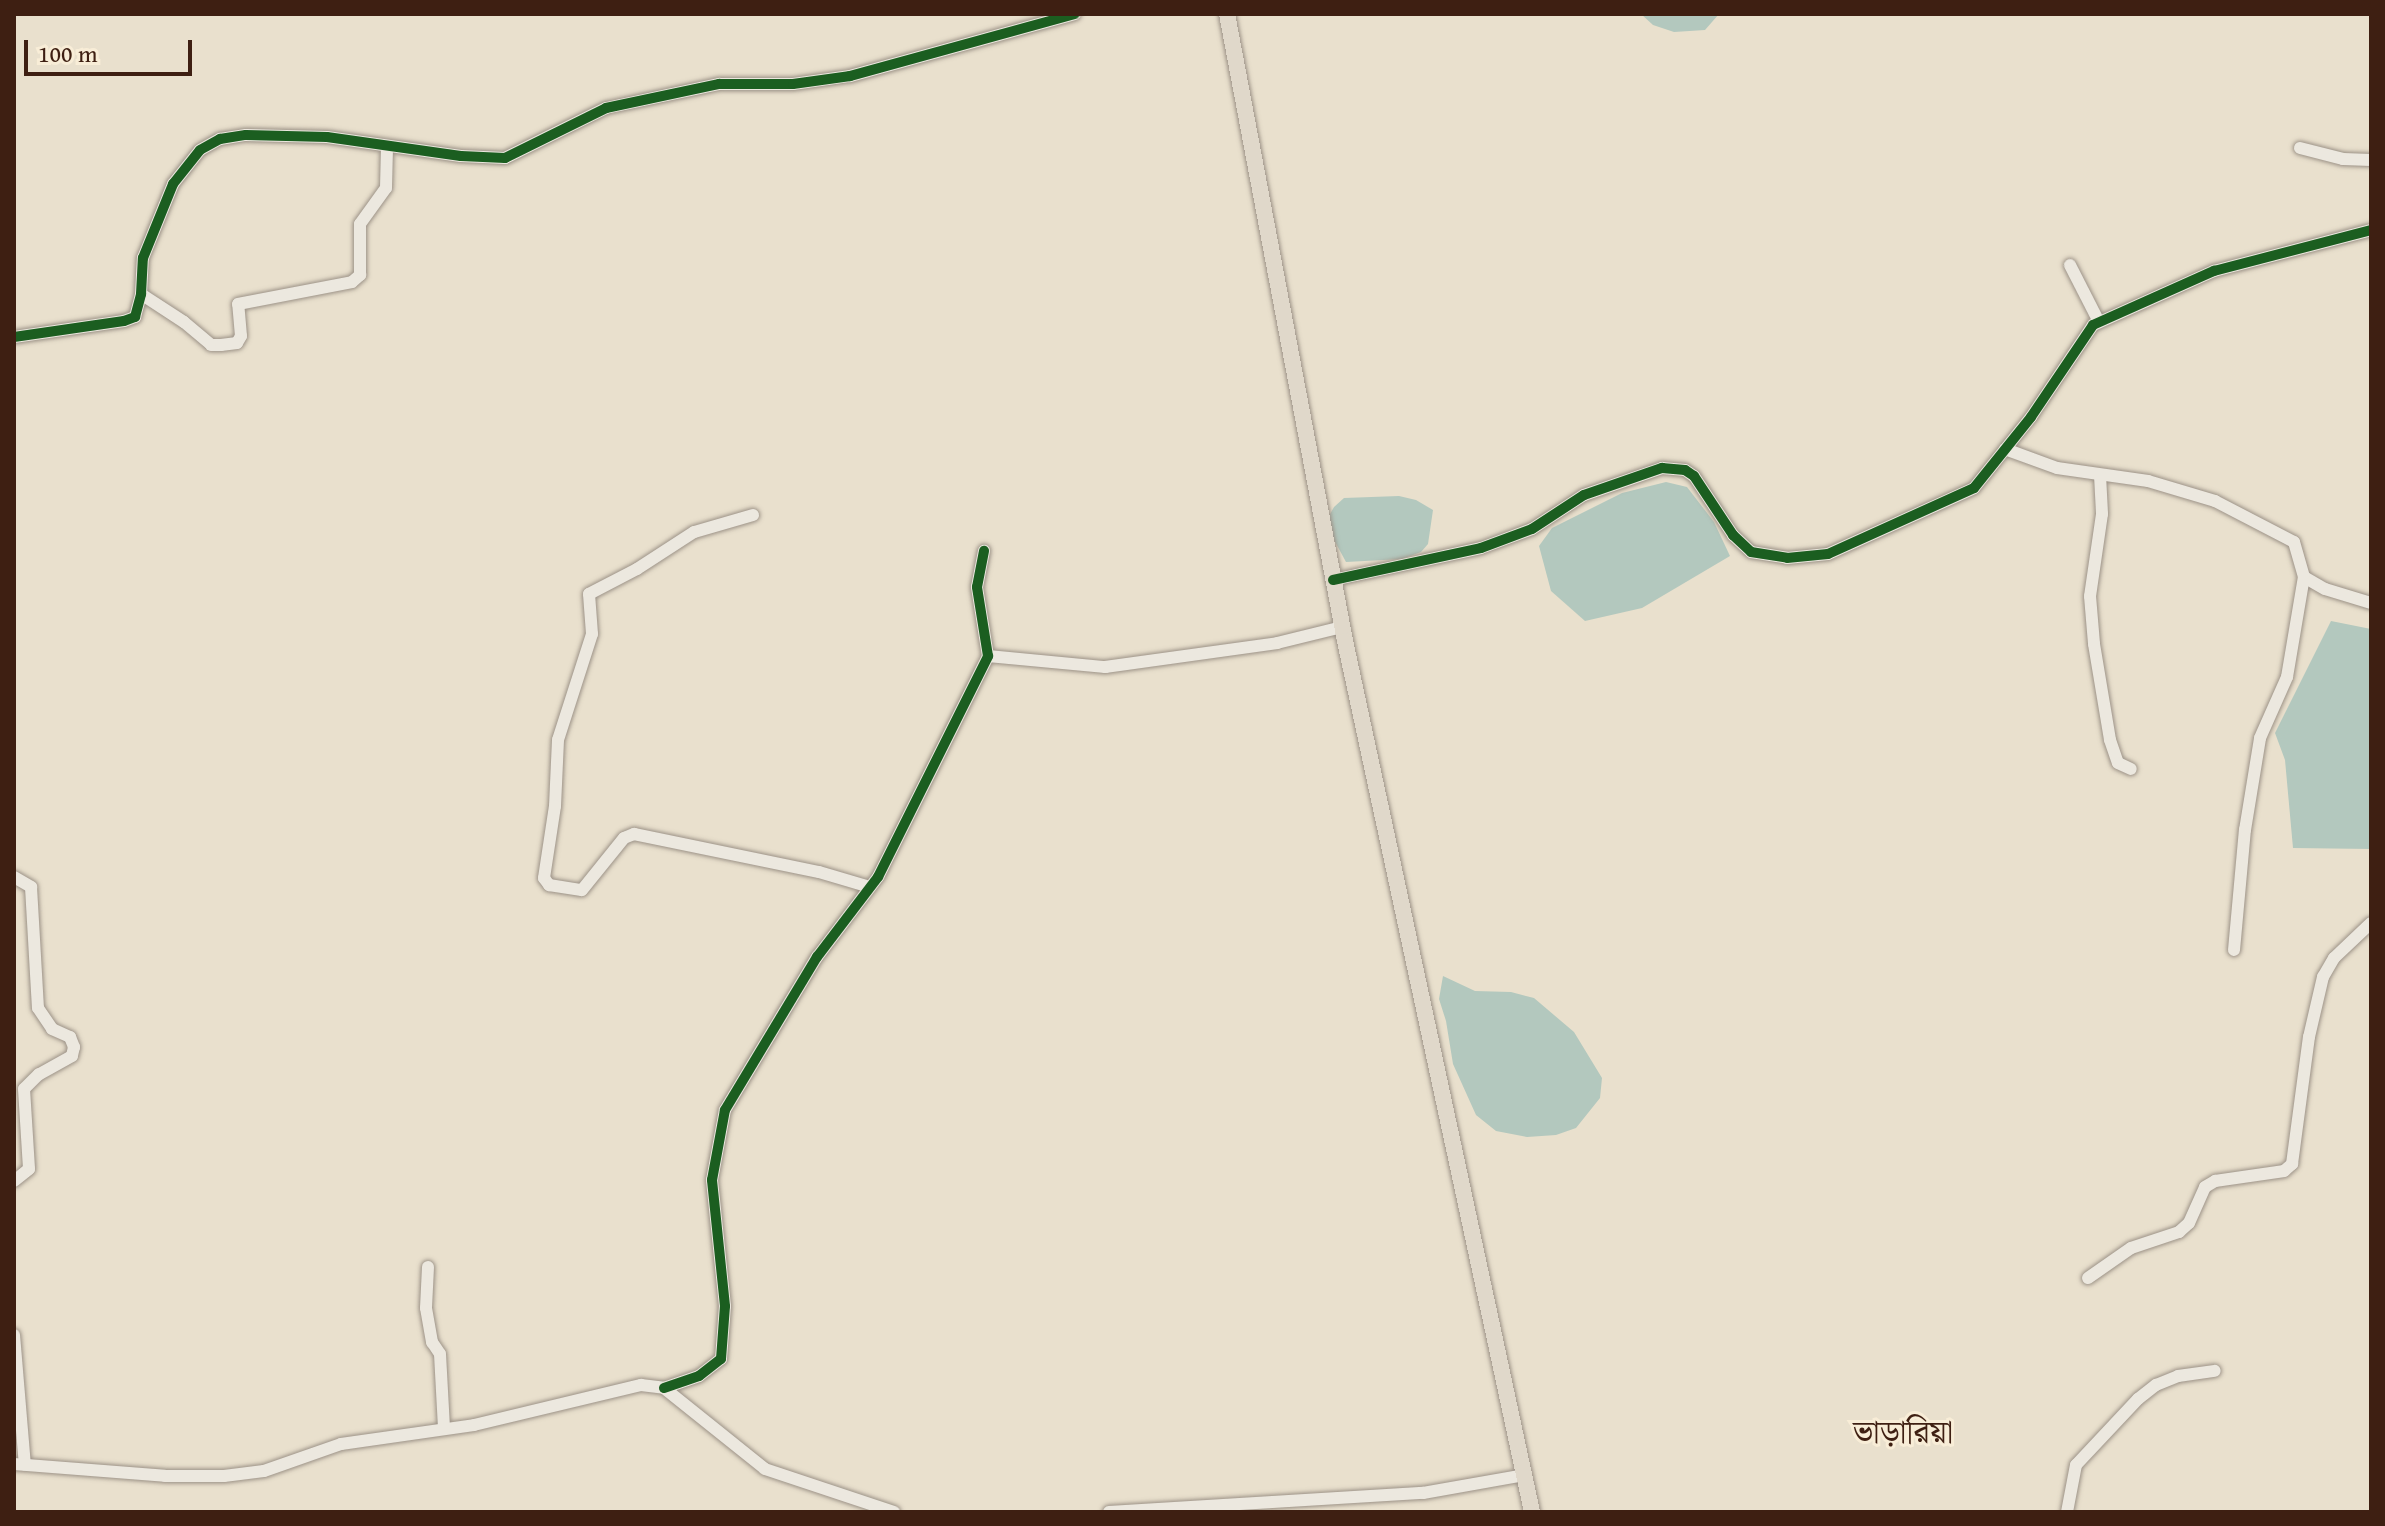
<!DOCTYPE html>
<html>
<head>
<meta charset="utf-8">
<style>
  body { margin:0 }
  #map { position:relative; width:2385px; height:1526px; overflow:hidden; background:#e9e0cd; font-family:"Gentium Book Plus","Noto Serif Bengali",serif }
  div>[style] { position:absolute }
  .water>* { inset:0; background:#b3c8be }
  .roads { filter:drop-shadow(0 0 2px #9c9287) drop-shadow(0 0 2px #9c9287) }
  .minor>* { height:12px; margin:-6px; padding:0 6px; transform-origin:6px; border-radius:6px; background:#ece8df }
  .major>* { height:16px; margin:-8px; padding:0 8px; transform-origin:8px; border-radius:8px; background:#e0d8ca }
  .cycleway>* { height:10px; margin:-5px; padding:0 5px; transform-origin:5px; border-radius:5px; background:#1b5e20 }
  span { translate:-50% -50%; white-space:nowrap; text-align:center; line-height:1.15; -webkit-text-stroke:6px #f8edd7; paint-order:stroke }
  .quarter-label { font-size:32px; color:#3e1f12 }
  .frame { position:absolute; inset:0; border:16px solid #3e1f12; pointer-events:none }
  .scale { position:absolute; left:24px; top:40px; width:168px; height:36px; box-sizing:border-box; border:4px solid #3e1f12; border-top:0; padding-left:10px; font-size:24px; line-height:28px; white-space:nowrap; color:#3e1f12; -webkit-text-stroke:6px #f8edd7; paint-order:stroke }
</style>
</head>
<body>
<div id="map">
  <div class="water">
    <div style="clip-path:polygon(1641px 14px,1719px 14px,1705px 30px,1674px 32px,1653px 25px)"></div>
    <div style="clip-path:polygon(1666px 482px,1687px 487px,1714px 522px,1730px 556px,1642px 608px,1585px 621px,1551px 591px,1539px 546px,1552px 528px,1622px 493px)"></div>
    <div style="clip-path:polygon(1399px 496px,1416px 500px,1433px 510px,1428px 544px,1421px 552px,1402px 559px,1346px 562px,1333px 538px,1329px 516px,1334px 507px,1344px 498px)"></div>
    <div style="clip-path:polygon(2331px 621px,2371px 629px,2371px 849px,2293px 848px,2285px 760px,2275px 733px)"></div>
    <div style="clip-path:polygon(1443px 976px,1475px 991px,1511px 992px,1534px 998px,1574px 1032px,1602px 1078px,1600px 1098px,1576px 1128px,1556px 1135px,1527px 1137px,1496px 1131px,1476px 1115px,1453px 1064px,1446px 1021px,1439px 999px)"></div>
  </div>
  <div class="roads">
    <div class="minor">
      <div style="left:2300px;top:148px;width:44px;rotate:14.3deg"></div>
      <div style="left:2343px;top:159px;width:28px;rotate:2deg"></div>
      <div style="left:2070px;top:265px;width:64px;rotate:63deg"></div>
      <div style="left:141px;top:294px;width:51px;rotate:33.1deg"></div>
      <div style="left:184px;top:322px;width:35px;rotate:40deg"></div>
      <div style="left:211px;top:345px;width:10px"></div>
      <div style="left:221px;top:345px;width:16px;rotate:-7deg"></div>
      <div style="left:237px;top:343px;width:8px;rotate:-60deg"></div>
      <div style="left:241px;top:336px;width:32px;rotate:-95deg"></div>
      <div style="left:238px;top:304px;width:116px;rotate:-10.9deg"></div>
      <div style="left:352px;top:282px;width:11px;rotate:-41deg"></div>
      <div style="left:360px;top:275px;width:51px;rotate:-90deg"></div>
      <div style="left:360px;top:224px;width:44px;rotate:-54.2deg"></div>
      <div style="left:386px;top:188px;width:42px;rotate:-88.6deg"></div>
      <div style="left:14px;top:337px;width:111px;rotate:-8.3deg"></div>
      <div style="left:124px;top:321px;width:12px;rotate:-20deg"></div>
      <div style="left:135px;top:317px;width:24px;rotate:-75deg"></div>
      <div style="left:141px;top:294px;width:36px;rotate:-87deg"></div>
      <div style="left:143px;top:258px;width:80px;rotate:-67.9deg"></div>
      <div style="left:173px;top:184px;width:43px;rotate:-51.5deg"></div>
      <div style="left:200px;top:150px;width:23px;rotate:-29deg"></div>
      <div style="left:220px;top:139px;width:26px;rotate:-9deg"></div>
      <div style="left:246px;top:135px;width:81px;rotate:1.4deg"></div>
      <div style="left:327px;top:137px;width:135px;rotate:8.1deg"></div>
      <div style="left:461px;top:156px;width:44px;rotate:2.6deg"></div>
      <div style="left:505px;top:158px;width:113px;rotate:-26.3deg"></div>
      <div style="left:606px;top:108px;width:116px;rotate:-12deg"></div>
      <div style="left:719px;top:84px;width:74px"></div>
      <div style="left:793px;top:84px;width:58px;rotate:-8deg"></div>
      <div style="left:850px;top:76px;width:233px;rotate:-15.4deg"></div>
      <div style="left:2005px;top:449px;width:55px;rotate:20.1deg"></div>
      <div style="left:2057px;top:468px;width:92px;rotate:8.1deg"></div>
      <div style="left:2148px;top:481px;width:70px;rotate:16.6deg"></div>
      <div style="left:2215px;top:501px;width:89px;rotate:27.4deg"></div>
      <div style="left:2294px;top:542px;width:36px;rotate:74deg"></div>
      <div style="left:2304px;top:577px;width:24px;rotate:30deg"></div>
      <div style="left:2325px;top:589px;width:48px;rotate:16.9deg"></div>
      <div style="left:2100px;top:475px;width:39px;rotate:87deg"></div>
      <div style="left:2102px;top:514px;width:83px;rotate:98.3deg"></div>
      <div style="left:2090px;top:596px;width:48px;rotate:85.2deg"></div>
      <div style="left:2094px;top:644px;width:97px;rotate:80.5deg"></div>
      <div style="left:2110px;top:740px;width:24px;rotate:71deg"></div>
      <div style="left:2118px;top:763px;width:14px;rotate:25deg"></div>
      <div style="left:753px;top:515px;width:61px;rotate:163.9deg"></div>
      <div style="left:694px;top:532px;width:68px;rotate:147deg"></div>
      <div style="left:637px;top:569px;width:54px;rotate:152.5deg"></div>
      <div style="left:589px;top:594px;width:40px;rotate:85.7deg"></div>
      <div style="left:592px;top:634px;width:111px;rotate:107.8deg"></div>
      <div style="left:558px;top:740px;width:66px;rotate:92.6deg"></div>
      <div style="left:555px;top:806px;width:73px;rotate:98.7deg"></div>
      <div style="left:544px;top:878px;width:9px;rotate:54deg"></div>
      <div style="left:549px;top:885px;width:33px;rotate:9deg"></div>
      <div style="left:582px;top:890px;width:67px;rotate:-51.1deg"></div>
      <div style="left:624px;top:838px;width:11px;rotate:-22deg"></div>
      <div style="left:634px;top:834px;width:189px;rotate:11.6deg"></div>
      <div style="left:819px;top:872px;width:53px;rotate:16.4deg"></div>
      <div style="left:1333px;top:580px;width:151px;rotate:-12.2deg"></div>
      <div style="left:1481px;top:548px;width:54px;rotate:-20.4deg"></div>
      <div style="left:1532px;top:529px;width:62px;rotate:-33.2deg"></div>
      <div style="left:1584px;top:495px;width:83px;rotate:-19.1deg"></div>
      <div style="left:1662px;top:468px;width:23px;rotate:5deg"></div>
      <div style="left:1685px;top:470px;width:11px;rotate:34deg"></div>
      <div style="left:1694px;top:476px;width:71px;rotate:56.5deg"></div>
      <div style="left:1733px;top:535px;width:25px;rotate:43deg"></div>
      <div style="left:1751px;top:552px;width:36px;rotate:9deg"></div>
      <div style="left:1787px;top:558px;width:41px;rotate:-5.6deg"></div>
      <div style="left:1828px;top:554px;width:160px;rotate:-24.3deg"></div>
      <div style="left:1974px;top:488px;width:91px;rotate:-51.2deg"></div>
      <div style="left:2031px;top:417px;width:111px;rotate:-56deg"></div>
      <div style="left:2093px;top:325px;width:133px;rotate:-24.1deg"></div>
      <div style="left:2214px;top:271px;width:162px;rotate:-14.6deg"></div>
      <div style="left:988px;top:656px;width:118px;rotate:5.4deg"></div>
      <div style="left:1105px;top:667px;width:174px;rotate:-7.9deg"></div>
      <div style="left:1277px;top:643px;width:67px;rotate:-13.8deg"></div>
      <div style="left:14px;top:877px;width:20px;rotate:30deg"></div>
      <div style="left:31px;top:887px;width:121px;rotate:86.7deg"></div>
      <div style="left:38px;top:1008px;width:25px;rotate:56deg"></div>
      <div style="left:52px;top:1029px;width:20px;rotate:24deg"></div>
      <div style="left:70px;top:1037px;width:11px;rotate:68deg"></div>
      <div style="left:74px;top:1047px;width:9px;rotate:103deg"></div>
      <div style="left:72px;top:1056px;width:38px;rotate:151deg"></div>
      <div style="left:39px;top:1074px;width:21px;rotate:135deg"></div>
      <div style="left:24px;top:1089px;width:80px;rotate:86.4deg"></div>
      <div style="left:29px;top:1169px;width:19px;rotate:141deg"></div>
      <div style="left:2234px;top:950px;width:121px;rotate:-84.8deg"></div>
      <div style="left:2245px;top:830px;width:93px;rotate:-80.7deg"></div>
      <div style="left:2260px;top:738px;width:67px;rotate:-66.1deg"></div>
      <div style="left:2287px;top:677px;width:101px;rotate:-80.4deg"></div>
      <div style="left:428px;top:1267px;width:41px;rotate:92.8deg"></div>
      <div style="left:426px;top:1308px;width:35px;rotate:80deg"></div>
      <div style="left:432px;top:1342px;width:14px;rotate:56deg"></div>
      <div style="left:440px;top:1354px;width:75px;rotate:86.9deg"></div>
      <div style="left:2088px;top:1278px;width:52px;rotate:-34.9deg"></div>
      <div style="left:2131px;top:1248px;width:51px;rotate:-18.4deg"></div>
      <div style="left:2179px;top:1232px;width:13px;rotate:-42deg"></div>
      <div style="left:2189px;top:1223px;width:39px;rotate:-66deg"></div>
      <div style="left:2205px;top:1187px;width:12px;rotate:-31deg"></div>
      <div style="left:2215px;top:1181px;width:70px;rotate:-8.2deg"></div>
      <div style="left:2284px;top:1171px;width:11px;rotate:-41deg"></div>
      <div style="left:2292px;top:1164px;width:128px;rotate:-82.4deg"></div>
      <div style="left:2309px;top:1037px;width:62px;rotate:-76.9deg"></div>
      <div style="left:2323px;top:977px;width:22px;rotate:-60deg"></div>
      <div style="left:2334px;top:958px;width:51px;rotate:-43.4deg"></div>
      <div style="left:14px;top:1335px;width:130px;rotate:85.2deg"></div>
      <div style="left:664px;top:1388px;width:37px;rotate:-19deg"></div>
      <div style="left:699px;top:1376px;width:28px;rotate:-38deg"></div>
      <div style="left:721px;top:1359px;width:53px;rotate:-85.7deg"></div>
      <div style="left:725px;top:1306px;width:127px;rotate:-95.9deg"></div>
      <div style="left:712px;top:1180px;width:71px;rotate:-79.5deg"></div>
      <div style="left:725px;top:1110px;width:179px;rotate:-59deg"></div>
      <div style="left:817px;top:957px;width:101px;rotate:-52.7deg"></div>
      <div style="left:878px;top:877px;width:247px;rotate:-63.5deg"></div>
      <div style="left:988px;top:656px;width:70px;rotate:-99.1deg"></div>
      <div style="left:977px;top:587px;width:37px;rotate:-79deg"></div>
      <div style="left:14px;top:1464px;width:151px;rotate:4.5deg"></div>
      <div style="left:165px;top:1476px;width:59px"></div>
      <div style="left:224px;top:1476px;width:40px;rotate:-7.1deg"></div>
      <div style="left:264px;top:1471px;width:82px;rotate:-19.3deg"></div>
      <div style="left:341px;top:1444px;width:134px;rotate:-8.1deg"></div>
      <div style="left:474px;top:1425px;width:172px;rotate:-13.5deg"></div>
      <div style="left:641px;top:1385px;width:23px;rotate:7deg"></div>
      <div style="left:664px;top:1388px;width:129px;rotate:38.7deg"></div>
      <div style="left:765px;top:1469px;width:136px;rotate:18.4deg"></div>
      <div style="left:1109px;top:1512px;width:315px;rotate:-3.5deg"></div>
      <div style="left:1423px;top:1493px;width:104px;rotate:-10deg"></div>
      <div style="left:2067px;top:1512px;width:48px;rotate:-79.2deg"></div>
      <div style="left:2076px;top:1465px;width:91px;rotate:-46.8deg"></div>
      <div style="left:2138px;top:1399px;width:23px;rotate:-38deg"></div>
      <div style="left:2156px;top:1385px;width:24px;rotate:-22deg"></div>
      <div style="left:2178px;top:1376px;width:37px;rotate:-8deg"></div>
    </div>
    <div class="major">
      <div style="left:1227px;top:14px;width:638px;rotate:79.34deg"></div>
      <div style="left:1345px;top:641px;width:891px;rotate:77.88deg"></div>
    </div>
  </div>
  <div class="cycleway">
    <div style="left:14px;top:337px;width:111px;rotate:-8.3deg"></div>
    <div style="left:124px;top:321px;width:12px;rotate:-20deg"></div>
    <div style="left:135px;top:317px;width:24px;rotate:-75deg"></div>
    <div style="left:141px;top:294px;width:36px;rotate:-87deg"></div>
    <div style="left:143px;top:258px;width:80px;rotate:-67.9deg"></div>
    <div style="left:173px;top:184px;width:43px;rotate:-51.5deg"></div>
    <div style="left:200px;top:150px;width:23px;rotate:-29deg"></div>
    <div style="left:220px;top:139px;width:26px;rotate:-9deg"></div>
    <div style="left:246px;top:135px;width:81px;rotate:1.4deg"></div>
    <div style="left:327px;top:137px;width:135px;rotate:8.1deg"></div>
    <div style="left:461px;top:156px;width:44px;rotate:2.6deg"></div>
    <div style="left:505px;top:158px;width:113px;rotate:-26.3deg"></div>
    <div style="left:606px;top:108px;width:116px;rotate:-12deg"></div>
    <div style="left:719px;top:84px;width:74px"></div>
    <div style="left:793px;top:84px;width:58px;rotate:-8deg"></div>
    <div style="left:850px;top:76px;width:233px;rotate:-15.4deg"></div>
    <div style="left:1333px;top:580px;width:151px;rotate:-12.2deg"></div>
    <div style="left:1481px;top:548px;width:54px;rotate:-20.4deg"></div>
    <div style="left:1532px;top:529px;width:62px;rotate:-33.2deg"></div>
    <div style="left:1584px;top:495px;width:83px;rotate:-19.1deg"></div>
    <div style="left:1662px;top:468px;width:23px;rotate:5deg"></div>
    <div style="left:1685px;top:470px;width:11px;rotate:34deg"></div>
    <div style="left:1694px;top:476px;width:71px;rotate:56.5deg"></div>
    <div style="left:1733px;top:535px;width:25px;rotate:43deg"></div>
    <div style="left:1751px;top:552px;width:36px;rotate:9deg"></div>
    <div style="left:1787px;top:558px;width:41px;rotate:-5.6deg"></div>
    <div style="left:1828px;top:554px;width:160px;rotate:-24.3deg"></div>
    <div style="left:1974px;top:488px;width:91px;rotate:-51.2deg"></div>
    <div style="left:2031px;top:417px;width:111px;rotate:-56deg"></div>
    <div style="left:2093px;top:325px;width:133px;rotate:-24.1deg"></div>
    <div style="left:2214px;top:271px;width:162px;rotate:-14.6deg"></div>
    <div style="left:664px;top:1388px;width:37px;rotate:-19deg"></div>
    <div style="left:699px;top:1376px;width:28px;rotate:-38deg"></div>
    <div style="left:721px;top:1359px;width:53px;rotate:-85.7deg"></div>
    <div style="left:725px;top:1306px;width:127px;rotate:-95.9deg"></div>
    <div style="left:712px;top:1180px;width:71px;rotate:-79.5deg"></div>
    <div style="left:725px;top:1110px;width:179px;rotate:-59deg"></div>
    <div style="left:817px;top:957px;width:101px;rotate:-52.7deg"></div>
    <div style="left:878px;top:877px;width:247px;rotate:-63.5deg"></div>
    <div style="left:988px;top:656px;width:70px;rotate:-99.1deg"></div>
    <div style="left:977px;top:587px;width:37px;rotate:-79deg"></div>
  </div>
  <div class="quarter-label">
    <span style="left:1903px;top:1432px">ভাড়ারিয়া</span>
  </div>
  <div class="frame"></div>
  <div class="scale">100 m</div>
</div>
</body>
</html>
